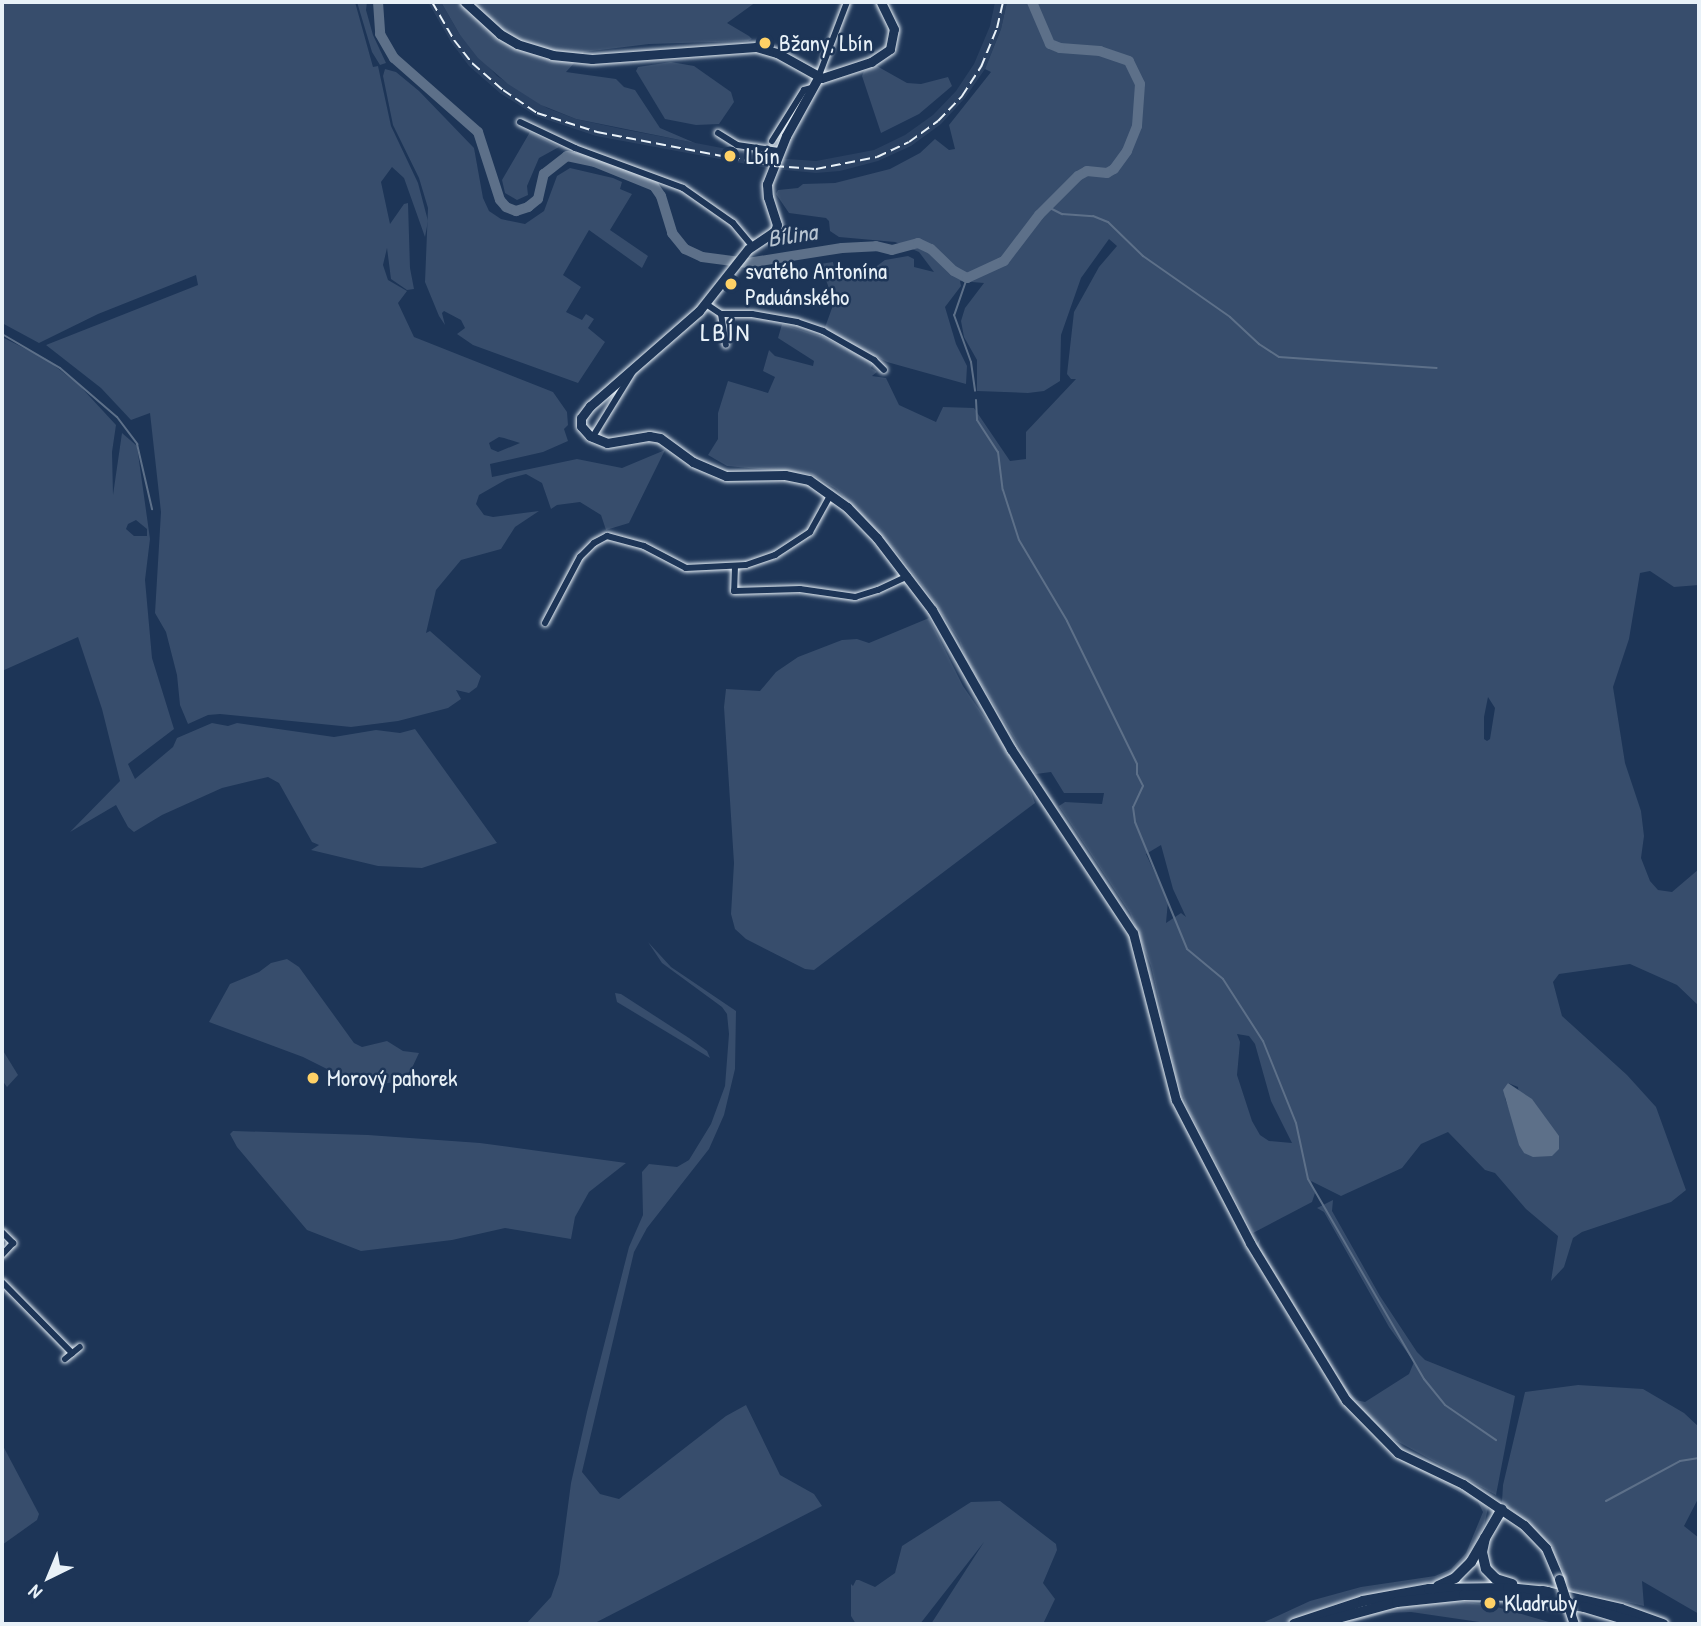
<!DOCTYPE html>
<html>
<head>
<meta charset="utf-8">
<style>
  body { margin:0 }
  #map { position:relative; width:1701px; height:1626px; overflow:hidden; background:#1d3557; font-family:"Patrick Hand",sans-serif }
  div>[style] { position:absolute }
  .built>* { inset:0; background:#2a4162 }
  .green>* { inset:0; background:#374d6c }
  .water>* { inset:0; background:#5d7089 }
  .stream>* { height:2px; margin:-1px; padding:0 1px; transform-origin:1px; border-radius:1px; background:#5d7089 }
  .river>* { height:10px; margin:-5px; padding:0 5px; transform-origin:5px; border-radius:5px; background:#5d7089 }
  .roads { filter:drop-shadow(0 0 2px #e8f1f8) drop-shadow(0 0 2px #e8f1f8) }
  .street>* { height:6px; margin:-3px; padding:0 3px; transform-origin:3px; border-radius:3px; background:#1d3557 }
  .secondary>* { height:9px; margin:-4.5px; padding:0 4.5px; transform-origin:4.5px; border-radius:4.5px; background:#1d3557 }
  .highway>* { height:10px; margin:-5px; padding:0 5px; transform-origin:5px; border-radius:5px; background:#1d3557 }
  .rail>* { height:2px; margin-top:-1px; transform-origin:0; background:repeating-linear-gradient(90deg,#e8f1f8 0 10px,transparent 0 15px) }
  .bridges { filter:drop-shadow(0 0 2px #e8f1f8) drop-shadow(0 0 2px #e8f1f8) }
  .secondary-bridge>* { height:9px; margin:-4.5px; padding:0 4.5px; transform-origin:4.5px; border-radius:4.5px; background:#1d3557 }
  .dots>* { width:19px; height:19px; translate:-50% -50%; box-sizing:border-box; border:4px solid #1d3557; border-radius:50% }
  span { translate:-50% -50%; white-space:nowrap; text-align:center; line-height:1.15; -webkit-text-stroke:5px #1d3557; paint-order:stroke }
  .poi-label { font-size:23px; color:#e8f1f8 }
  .left { translate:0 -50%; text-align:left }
  .water-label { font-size:24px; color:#b7c4d1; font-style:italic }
  .quarter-label { font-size:26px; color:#e8f1f8; letter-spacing:2px }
  .frame { position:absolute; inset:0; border:4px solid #e8f1f8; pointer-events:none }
  .north { position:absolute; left:14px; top:1542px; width:70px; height:70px; -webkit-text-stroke:5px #1d3557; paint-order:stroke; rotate:223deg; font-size:19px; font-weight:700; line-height:28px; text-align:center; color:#e8f1f8 }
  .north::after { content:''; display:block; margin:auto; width:24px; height:32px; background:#e8f1f8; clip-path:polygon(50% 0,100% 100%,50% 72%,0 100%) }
</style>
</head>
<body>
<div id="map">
  <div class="built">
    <div style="clip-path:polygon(428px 2px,441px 2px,460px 35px,497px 76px,547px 108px,576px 119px,622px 129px,775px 158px,816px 161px,874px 150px,905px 135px,933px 115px,956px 91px,974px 64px,990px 26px,995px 2px,1007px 2px,1001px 29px,985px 69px,965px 98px,941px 124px,911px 146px,878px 161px,840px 171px,816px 173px,773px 169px,596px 136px,536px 116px,500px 93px,469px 66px,451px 42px)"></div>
  </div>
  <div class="green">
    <div style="clip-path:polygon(evenodd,2px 2px,355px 2px,373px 67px,378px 66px,391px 126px,418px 183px,428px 221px,425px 237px,404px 178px,392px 167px,381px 182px,390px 224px,404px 204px,408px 203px,410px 268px,414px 289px,407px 290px,391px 279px,387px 248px,383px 265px,388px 280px,407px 291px,398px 303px,414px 337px,553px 392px,567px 412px,568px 425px,564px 429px,568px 441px,543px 452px,490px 464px,492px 477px,577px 459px,622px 468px,665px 450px,629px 523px,606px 530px,601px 515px,580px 502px,557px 505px,551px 509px,542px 483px,526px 474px,507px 479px,479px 495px,476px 504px,484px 515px,493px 517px,539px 511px,515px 527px,501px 549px,461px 560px,436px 590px,426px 633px,430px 631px,481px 676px,477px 687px,469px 693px,456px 690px,461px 699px,448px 708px,398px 721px,351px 727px,220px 714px,208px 715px,188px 724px,180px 705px,177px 675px,166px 632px,155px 613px,161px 512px,150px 413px,131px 420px,101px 388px,46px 345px,198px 285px,196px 275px,98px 314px,39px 343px,2px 323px,2px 2px,499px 437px,504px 438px,520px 443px,498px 452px,491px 449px,489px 443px,499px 437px)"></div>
    <div style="clip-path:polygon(357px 2px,367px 2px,366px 10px,373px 35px,386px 63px,380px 65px,372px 52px)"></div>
    <div style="clip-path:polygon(441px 2px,756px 2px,727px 23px,749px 36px,752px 39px,748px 41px,649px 44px,584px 52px,566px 72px,616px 79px,624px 87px,635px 90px,660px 128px,695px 143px,576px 119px,541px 105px,508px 84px,478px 58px,460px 35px)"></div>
    <div style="clip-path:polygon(evenodd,1007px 2px,1699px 2px,1699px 585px,1674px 587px,1650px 571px,1640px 573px,1629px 639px,1613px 687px,1625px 763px,1641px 811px,1644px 836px,1641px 858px,1650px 881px,1658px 890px,1672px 892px,1699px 869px,1699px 1006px,1677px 985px,1630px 964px,1559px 974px,1553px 982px,1562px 1016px,1627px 1075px,1656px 1107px,1686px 1190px,1671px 1202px,1582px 1232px,1573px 1238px,1564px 1267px,1551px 1281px,1558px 1236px,1526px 1209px,1495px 1173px,1485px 1170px,1448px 1132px,1421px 1144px,1402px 1168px,1341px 1196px,1311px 1181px,1315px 1193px,1312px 1202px,1253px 1233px,1187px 1107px,1177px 1080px,1151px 966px,1130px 913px,1059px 806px,1065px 802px,1102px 804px,1104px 793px,1064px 793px,1051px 772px,1036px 774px,966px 659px,959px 640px,930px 596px,899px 555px,836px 489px,811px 474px,727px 466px,708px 455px,718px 439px,718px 413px,728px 381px,768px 393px,775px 377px,763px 371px,769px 350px,775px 356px,813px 366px,814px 361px,778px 338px,782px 324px,823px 337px,862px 357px,873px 364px,871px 368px,877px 372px,872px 376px,886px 378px,899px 405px,936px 422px,943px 407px,974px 408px,1010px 461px,1026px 459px,1026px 432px,1076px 379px,1071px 379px,1067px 374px,1074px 312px,1099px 267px,1117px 246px,1109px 239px,1081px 278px,1061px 335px,1060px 381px,1044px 391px,1028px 393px,977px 391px,977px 360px,964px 337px,961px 321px,965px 308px,984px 283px,960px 281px,961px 286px,945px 307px,956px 344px,967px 366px,966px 384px,887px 362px,824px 330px,832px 308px,830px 291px,820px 264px,833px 262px,835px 273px,847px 278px,861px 270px,870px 271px,885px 260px,908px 256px,914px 259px,914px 267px,934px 272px,919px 252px,895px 242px,839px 237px,830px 231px,829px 221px,826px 218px,789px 213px,776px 194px,778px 190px,798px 188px,803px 184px,835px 183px,890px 169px,920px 153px,935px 139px,949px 150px,955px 149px,949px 125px,991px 72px,985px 69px,1001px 29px,1007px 2px,1488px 697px,1495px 708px,1490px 739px,1487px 741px,1484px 739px,1484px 717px,1488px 697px,1007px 2px,1161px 845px,1173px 889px,1186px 917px,1181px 913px,1166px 923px,1168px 901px,1146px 854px,1161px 845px,1007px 2px,1237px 1034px,1249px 1036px,1255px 1044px,1271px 1101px,1292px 1143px,1269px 1141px,1260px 1135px,1252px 1121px,1237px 1075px,1240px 1042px,1237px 1034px,1007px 2px,1508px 1083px,1518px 1087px,1524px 1153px,1505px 1098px,1508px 1083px)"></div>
    <div style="clip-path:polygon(671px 62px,694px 66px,731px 92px,734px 102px,719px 124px,696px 125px,665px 119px,636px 71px,638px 67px)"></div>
    <div style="clip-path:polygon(875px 65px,907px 83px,921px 84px,948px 77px,952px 86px,919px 114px,881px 133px,862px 76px,864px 71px)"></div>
    <div style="clip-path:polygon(385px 69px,396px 72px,419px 91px,474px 148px,483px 198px,489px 211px,501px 219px,525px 224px,544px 211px,557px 176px,570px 168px,613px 178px,622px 182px,620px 189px,632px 194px,610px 230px,648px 256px,642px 268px,589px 230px,563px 275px,581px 287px,566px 312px,582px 320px,586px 314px,594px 319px,588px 328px,605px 342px,578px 383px,473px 345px,457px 334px,465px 328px,461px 320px,444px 311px,442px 313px,445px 325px,439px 316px,425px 282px,428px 208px,419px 178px,393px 125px,383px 76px)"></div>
    <div style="clip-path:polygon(530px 132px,559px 147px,539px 158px,527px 186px,528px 195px,517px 200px,505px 193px,502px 180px)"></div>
    <div style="clip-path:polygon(evenodd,2px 337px,46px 359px,79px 385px,116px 425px,112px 452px,113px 495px,122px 433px,137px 446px,150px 539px,145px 580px,152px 658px,174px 729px,128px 764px,135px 779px,173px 747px,177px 738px,212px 723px,228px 726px,237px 723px,334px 737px,376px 730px,400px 733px,415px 729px,497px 843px,422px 868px,378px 866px,311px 850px,319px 845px,312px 842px,279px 783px,268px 777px,222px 788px,162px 815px,134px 832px,128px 827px,116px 805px,70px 832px,120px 781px,102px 709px,78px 637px,2px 671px,2px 337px,136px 520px,147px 529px,147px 536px,134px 536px,126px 529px,128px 524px,136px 520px)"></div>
    <div style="clip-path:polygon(929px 618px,963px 686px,1025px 776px,1035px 803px,814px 970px,805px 969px,746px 939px,735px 929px,731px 914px,734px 863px,724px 707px,726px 689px,760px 691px,776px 672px,798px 657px,842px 640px,857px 639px,869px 643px)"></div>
    <div style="clip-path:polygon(648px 942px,671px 967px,736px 1011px,735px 1069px,724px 1115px,709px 1149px,647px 1228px,634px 1252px,582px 1472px,600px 1494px,619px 1499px,726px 1416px,746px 1405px,780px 1475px,814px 1494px,822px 1506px,593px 1624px,526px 1624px,551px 1597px,559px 1574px,571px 1483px,587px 1412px,629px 1247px,643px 1215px,642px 1172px,649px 1164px,677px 1167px,689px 1160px,711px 1124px,725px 1086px,729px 1034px,727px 1014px,722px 1007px,662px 963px)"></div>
    <div style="clip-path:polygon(287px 959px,299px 967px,354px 1043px,362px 1047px,387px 1041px,403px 1051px,419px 1053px,411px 1070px,401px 1081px,363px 1087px,303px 1057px,209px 1022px,230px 984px,259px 972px,271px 963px)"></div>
    <div style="clip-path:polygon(615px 993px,621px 994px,689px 1038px,707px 1051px,710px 1058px,617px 1002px)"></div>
    <div style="clip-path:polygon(2px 1049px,18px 1075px,7px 1087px,2px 1080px)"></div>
    <div style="clip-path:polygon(233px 1131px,368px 1135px,480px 1143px,626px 1163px,589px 1192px,575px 1217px,571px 1239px,505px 1228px,452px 1240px,361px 1251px,307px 1230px,237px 1147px,230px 1134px)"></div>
    <div style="clip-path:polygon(1333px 1200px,1332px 1211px,1380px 1296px,1417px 1352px,1425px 1360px,1515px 1396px,1496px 1495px,1380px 1432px,1356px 1410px,1256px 1245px,1260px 1239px,1259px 1246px,1341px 1381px,1356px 1400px,1365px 1402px,1409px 1374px,1414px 1362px,1389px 1327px,1324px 1212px,1317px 1208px)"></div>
    <div style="clip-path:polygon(1578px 1385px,1643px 1389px,1684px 1413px,1699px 1427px,1699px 1497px,1684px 1526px,1699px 1538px,1699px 1614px,1642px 1581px,1644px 1606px,1569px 1589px,1561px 1565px,1535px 1530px,1502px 1502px,1503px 1485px,1525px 1392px)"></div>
    <div style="clip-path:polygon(2px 1444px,39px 1514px,37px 1520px,2px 1545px)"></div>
    <div style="clip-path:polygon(1393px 1453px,1475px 1496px,1488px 1508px,1484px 1526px,1463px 1566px,1441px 1580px,1343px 1601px,1281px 1624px,1260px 1624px,1310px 1601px,1361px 1587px,1435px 1576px,1451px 1569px,1466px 1553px,1483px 1512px,1478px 1502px,1396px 1458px)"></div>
    <div style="clip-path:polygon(1000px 1501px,1056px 1544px,1057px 1550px,1043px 1583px,1055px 1599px,1043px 1624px,931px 1624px,984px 1542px,920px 1624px,856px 1624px,851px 1616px,851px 1584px,853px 1586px,856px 1580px,859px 1580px,875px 1587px,895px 1573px,902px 1546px,971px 1502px)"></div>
    <div style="clip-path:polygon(1448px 1600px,1490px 1605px,1556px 1624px,1493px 1624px,1411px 1612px,1386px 1613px,1345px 1624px,1329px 1624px,1394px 1607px)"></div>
  </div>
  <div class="water">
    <div style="clip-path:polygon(1508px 1083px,1532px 1099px,1559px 1136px,1559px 1149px,1552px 1156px,1533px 1157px,1524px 1153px,1519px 1145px,1503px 1090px)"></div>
  </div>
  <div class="stream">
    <div style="left:1048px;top:207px;width:16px;rotate:27deg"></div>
    <div style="left:1062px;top:214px;width:31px;rotate:4deg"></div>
    <div style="left:1093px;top:216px;width:16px;rotate:22deg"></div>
    <div style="left:1108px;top:222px;width:49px;rotate:44.2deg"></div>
    <div style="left:1143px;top:256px;width:106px;rotate:35deg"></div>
    <div style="left:1230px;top:317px;width:40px;rotate:43deg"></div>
    <div style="left:1259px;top:344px;width:24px;rotate:33deg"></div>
    <div style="left:1279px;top:357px;width:158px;rotate:4deg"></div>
    <div style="left:967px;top:278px;width:39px;rotate:109deg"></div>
    <div style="left:954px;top:315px;width:50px;rotate:70.1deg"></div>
    <div style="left:971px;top:362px;width:29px;rotate:82deg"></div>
    <div style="left:2px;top:334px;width:67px;rotate:30.4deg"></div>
    <div style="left:60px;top:368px;width:75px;rotate:40.7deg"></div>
    <div style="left:117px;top:417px;width:34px;rotate:53deg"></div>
    <div style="left:137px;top:444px;width:67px;rotate:77deg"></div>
    <div style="left:976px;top:400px;width:20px;rotate:87deg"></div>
    <div style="left:977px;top:420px;width:38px;rotate:57deg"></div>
    <div style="left:998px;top:452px;width:38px;rotate:83deg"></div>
    <div style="left:1003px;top:490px;width:52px;rotate:72.3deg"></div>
    <div style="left:1019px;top:540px;width:94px;rotate:59.3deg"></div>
    <div style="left:1067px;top:621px;width:159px;rotate:63.9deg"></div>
    <div style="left:1137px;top:764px;width:10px;rotate:90deg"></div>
    <div style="left:1137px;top:774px;width:13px;rotate:63deg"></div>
    <div style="left:1143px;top:786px;width:23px;rotate:115deg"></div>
    <div style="left:1133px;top:807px;width:15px;rotate:82deg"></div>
    <div style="left:1135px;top:822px;width:137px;rotate:67.7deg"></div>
    <div style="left:1187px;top:949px;width:47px;rotate:39.8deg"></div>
    <div style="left:1223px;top:979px;width:74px;rotate:57.2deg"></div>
    <div style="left:1263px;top:1041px;width:88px;rotate:68.1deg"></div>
    <div style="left:1296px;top:1123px;width:57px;rotate:77.9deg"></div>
    <div style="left:1308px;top:1179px;width:231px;rotate:59.9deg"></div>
    <div style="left:1424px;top:1379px;width:33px;rotate:51deg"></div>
    <div style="left:1445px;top:1405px;width:62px;rotate:34.5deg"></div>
    <div style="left:1606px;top:1501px;width:84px;rotate:-28.4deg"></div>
    <div style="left:1680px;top:1461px;width:19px;rotate:-9deg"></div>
  </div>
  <div class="river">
    <div style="left:378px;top:2px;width:32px;rotate:86deg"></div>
    <div style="left:380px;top:34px;width:28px;rotate:60deg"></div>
    <div style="left:394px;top:58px;width:112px;rotate:41.4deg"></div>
    <div style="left:478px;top:132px;width:71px;rotate:72.1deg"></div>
    <div style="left:500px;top:200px;width:9px;rotate:49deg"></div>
    <div style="left:506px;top:207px;width:11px;rotate:22deg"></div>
    <div style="left:516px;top:211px;width:13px;rotate:-18deg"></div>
    <div style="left:528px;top:207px;width:13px;rotate:-39deg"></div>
    <div style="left:538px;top:199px;width:26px;rotate:-77deg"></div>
    <div style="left:544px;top:174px;width:29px;rotate:-38deg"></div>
    <div style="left:567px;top:156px;width:29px;rotate:12deg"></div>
    <div style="left:595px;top:162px;width:64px;rotate:22.1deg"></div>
    <div style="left:654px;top:186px;width:12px;rotate:55deg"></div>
    <div style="left:661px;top:196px;width:39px;rotate:73deg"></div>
    <div style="left:672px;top:233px;width:21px;rotate:51deg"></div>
    <div style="left:685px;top:249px;width:19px;rotate:25deg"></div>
    <div style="left:702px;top:257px;width:46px;rotate:7.4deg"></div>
    <div style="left:748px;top:263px;width:95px;rotate:-9.1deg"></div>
    <div style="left:842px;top:248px;width:34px;rotate:-3deg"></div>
    <div style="left:876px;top:246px;width:16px;rotate:14deg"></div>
    <div style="left:892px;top:250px;width:27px;rotate:-15deg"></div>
    <div style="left:918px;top:243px;width:14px;rotate:25deg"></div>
    <div style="left:931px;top:249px;width:32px;rotate:44deg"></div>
    <div style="left:954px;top:271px;width:15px;rotate:28deg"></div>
    <div style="left:967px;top:278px;width:41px;rotate:-24.7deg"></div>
    <div style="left:1004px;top:261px;width:58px;rotate:-52.7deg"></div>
    <div style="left:1039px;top:215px;width:55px;rotate:-45deg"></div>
    <div style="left:1078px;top:176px;width:10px;rotate:-29deg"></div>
    <div style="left:1087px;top:171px;width:20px;rotate:6deg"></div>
    <div style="left:1107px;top:173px;width:8px;rotate:-30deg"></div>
    <div style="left:1114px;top:169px;width:22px;rotate:-54deg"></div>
    <div style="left:1127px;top:151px;width:27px;rotate:-68deg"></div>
    <div style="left:1137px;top:126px;width:42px;rotate:-85.9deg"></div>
    <div style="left:1140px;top:84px;width:25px;rotate:-116deg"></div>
    <div style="left:1129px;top:61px;width:31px;rotate:-161deg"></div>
    <div style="left:1100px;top:51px;width:40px;rotate:-175.7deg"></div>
    <div style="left:1060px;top:48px;width:11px;rotate:-158deg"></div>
    <div style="left:1050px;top:44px;width:46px;rotate:-113.2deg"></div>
  </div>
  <div class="roads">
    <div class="street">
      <div style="left:818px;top:78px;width:81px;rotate:-69.1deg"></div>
      <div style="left:520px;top:122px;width:61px;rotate:25.3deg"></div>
      <div style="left:575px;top:148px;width:115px;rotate:20.3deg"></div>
      <div style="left:683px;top:188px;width:61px;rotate:35deg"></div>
      <div style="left:733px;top:223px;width:30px;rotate:50deg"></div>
      <div style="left:718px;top:133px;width:22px;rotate:32deg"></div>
      <div style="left:737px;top:145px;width:42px;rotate:8.1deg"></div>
      <div style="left:772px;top:141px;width:60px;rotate:-57.9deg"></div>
      <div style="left:804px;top:90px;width:7px;rotate:-16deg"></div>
      <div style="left:706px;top:304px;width:18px;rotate:34deg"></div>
      <div style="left:721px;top:314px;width:31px"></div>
      <div style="left:752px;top:314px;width:46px;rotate:10.1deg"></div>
      <div style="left:797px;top:322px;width:28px;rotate:19deg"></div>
      <div style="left:823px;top:331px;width:59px;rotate:29.6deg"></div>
      <div style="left:874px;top:360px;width:14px;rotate:45deg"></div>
      <div style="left:721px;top:314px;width:31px;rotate:81deg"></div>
      <div style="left:592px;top:438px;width:82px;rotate:-58.4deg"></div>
      <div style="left:735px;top:566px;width:25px;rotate:92deg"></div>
      <div style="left:734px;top:591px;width:66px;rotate:-1.7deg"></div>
      <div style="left:800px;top:589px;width:56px;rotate:8.3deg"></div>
      <div style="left:855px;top:597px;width:24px;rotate:-17deg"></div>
      <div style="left:878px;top:590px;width:33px;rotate:-25deg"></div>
      <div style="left:545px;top:623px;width:75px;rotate:-62.1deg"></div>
      <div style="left:580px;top:557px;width:20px;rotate:-45deg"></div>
      <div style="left:594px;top:543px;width:15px;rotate:-28deg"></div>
      <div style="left:607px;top:536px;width:38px;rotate:15deg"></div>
      <div style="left:644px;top:546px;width:47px;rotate:27.6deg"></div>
      <div style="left:686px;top:568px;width:60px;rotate:-2.9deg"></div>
      <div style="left:746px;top:565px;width:31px;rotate:-19deg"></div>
      <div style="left:775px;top:555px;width:42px;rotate:-33.3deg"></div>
      <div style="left:810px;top:532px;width:43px;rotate:-61.1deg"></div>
      <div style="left:2px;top:1232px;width:16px;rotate:45deg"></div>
      <div style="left:13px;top:1243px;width:16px;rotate:133deg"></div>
      <div style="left:2px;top:1282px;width:100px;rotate:45.4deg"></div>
      <div style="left:65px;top:1359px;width:19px;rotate:-39deg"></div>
    </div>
    <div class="secondary">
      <div style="left:465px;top:2px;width:47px;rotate:42.4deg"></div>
      <div style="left:500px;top:34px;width:20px;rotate:30deg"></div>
      <div style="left:517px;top:44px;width:37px;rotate:17deg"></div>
      <div style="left:552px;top:55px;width:40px;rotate:5.7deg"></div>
      <div style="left:592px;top:59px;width:164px;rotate:-4.2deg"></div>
      <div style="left:756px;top:47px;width:22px;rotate:16deg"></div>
      <div style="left:777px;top:53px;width:51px;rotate:29.1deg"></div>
      <div style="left:822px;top:78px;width:52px;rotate:-18.1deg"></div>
      <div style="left:871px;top:62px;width:23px;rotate:-34deg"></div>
      <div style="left:890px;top:49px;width:20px;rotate:-79deg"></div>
      <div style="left:894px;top:29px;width:30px;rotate:-116deg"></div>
      <div style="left:818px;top:78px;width:66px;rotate:118.9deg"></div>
      <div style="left:786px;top:136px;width:52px;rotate:111.6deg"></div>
      <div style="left:767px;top:184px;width:13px;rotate:86deg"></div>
      <div style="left:768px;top:197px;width:29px;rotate:72deg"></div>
      <div style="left:777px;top:225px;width:6px;rotate:108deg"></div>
      <div style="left:775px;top:231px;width:32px;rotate:146deg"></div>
      <div style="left:748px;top:249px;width:79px;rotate:128.3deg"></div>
      <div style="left:699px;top:311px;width:145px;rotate:138.9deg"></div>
      <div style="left:590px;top:406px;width:15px;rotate:127deg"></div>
      <div style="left:581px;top:418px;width:8px;rotate:90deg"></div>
      <div style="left:581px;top:426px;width:13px;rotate:48deg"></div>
      <div style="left:590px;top:436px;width:18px;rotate:22deg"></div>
      <div style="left:607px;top:443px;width:43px;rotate:-9.5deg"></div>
      <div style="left:649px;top:436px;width:11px;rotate:10deg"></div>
      <div style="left:660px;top:438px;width:41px;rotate:36deg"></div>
      <div style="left:693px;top:462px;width:36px;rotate:23deg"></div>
      <div style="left:726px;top:476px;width:59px;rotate:-1deg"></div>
      <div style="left:785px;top:475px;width:25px;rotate:12deg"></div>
      <div style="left:809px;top:480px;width:47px;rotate:35.4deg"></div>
      <div style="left:847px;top:507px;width:43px;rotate:45.9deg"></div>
      <div style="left:877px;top:538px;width:91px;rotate:52.6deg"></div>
      <div style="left:932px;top:610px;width:160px;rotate:60.4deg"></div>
      <div style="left:1011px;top:749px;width:221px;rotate:56.5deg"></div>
      <div style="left:1133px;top:933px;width:172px;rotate:75.6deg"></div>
      <div style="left:1176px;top:1100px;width:161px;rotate:62.6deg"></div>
      <div style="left:1250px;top:1243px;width:184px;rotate:58.6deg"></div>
      <div style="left:1346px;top:1400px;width:74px;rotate:45.5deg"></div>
      <div style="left:1398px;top:1453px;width:72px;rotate:25.5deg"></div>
      <div style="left:1463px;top:1484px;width:73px;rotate:33.9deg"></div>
      <div style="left:1524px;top:1525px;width:32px;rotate:46deg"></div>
      <div style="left:1546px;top:1548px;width:34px;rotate:67deg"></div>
    </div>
    <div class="highway">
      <div style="left:1485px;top:1538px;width:14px;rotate:102deg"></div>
      <div style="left:1482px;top:1552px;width:17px;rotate:77deg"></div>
      <div style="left:1486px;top:1569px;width:14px;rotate:45deg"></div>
      <div style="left:1496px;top:1579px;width:17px;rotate:17deg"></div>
      <div style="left:1438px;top:1586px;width:19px;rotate:-25deg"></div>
      <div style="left:1455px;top:1578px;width:23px;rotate:-45deg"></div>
      <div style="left:1471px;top:1562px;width:61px;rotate:-59.7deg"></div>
      <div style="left:1542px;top:1591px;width:81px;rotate:12.8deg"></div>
      <div style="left:1621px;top:1609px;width:45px;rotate:19.7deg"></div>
      <div style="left:1294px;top:1624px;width:73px;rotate:-18.4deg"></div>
      <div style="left:1363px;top:1601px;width:67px;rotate:-10.3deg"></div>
      <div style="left:1429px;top:1589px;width:79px;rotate:-0.7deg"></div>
      <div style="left:1508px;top:1588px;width:40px;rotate:5.7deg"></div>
      <div style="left:1316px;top:1624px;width:84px;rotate:-15.2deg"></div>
      <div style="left:1397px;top:1602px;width:67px;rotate:-6deg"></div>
      <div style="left:1464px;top:1595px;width:48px;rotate:1.2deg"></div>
      <div style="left:1512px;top:1596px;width:37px;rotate:9deg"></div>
      <div style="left:1549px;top:1602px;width:35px;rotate:8deg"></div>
      <div style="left:1584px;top:1607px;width:59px;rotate:16.6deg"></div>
    </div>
  </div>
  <div class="rail">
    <div style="left:432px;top:2px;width:44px;rotate:59.9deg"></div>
    <div style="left:454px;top:40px;width:29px;rotate:52deg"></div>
    <div style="left:472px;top:63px;width:41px;rotate:41.1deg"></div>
    <div style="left:503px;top:90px;width:41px;rotate:34.1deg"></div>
    <div style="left:537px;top:113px;width:63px;rotate:17.6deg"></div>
    <div style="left:597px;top:132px;width:180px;rotate:10.9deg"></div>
    <div style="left:774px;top:166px;width:42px;rotate:4.1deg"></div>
    <div style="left:816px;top:169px;width:62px;rotate:-11.1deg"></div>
    <div style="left:877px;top:157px;width:35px;rotate:-25deg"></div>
    <div style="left:909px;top:142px;width:36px;rotate:-36deg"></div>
    <div style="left:938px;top:121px;width:35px;rotate:-46deg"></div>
    <div style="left:962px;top:96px;width:35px;rotate:-57deg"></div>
    <div style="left:981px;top:67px;width:42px;rotate:-67.7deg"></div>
    <div style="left:997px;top:28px;width:27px;rotate:-77deg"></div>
  </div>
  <div class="bridges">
    <div class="secondary-bridge">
      <div style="left:1559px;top:1579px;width:47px;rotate:71.6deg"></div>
    </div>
  </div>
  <div class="dots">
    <div style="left:765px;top:43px;background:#ffd166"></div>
    <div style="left:730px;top:156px;background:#ffd166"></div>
    <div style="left:731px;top:284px;background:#ffd166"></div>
    <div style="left:313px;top:1078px;background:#ffd166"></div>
    <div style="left:1490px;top:1603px;background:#ffd166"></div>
  </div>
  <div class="poi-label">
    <span class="left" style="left:779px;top:43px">Bžany, Lbín</span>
    <span class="left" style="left:746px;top:156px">Lbín</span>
    <span class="left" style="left:745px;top:284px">svatého Antonína<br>Paduánského</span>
    <span class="left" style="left:327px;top:1078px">Morový pahorek</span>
    <span class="left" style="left:1504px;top:1603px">Kladruby</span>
  </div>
  <div class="water-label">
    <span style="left:792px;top:235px;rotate:-9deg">Bílina</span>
  </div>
  <div class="quarter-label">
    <span style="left:726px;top:332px">LBÍN</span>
  </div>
  <div class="frame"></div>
  <div class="north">N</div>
</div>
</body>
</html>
